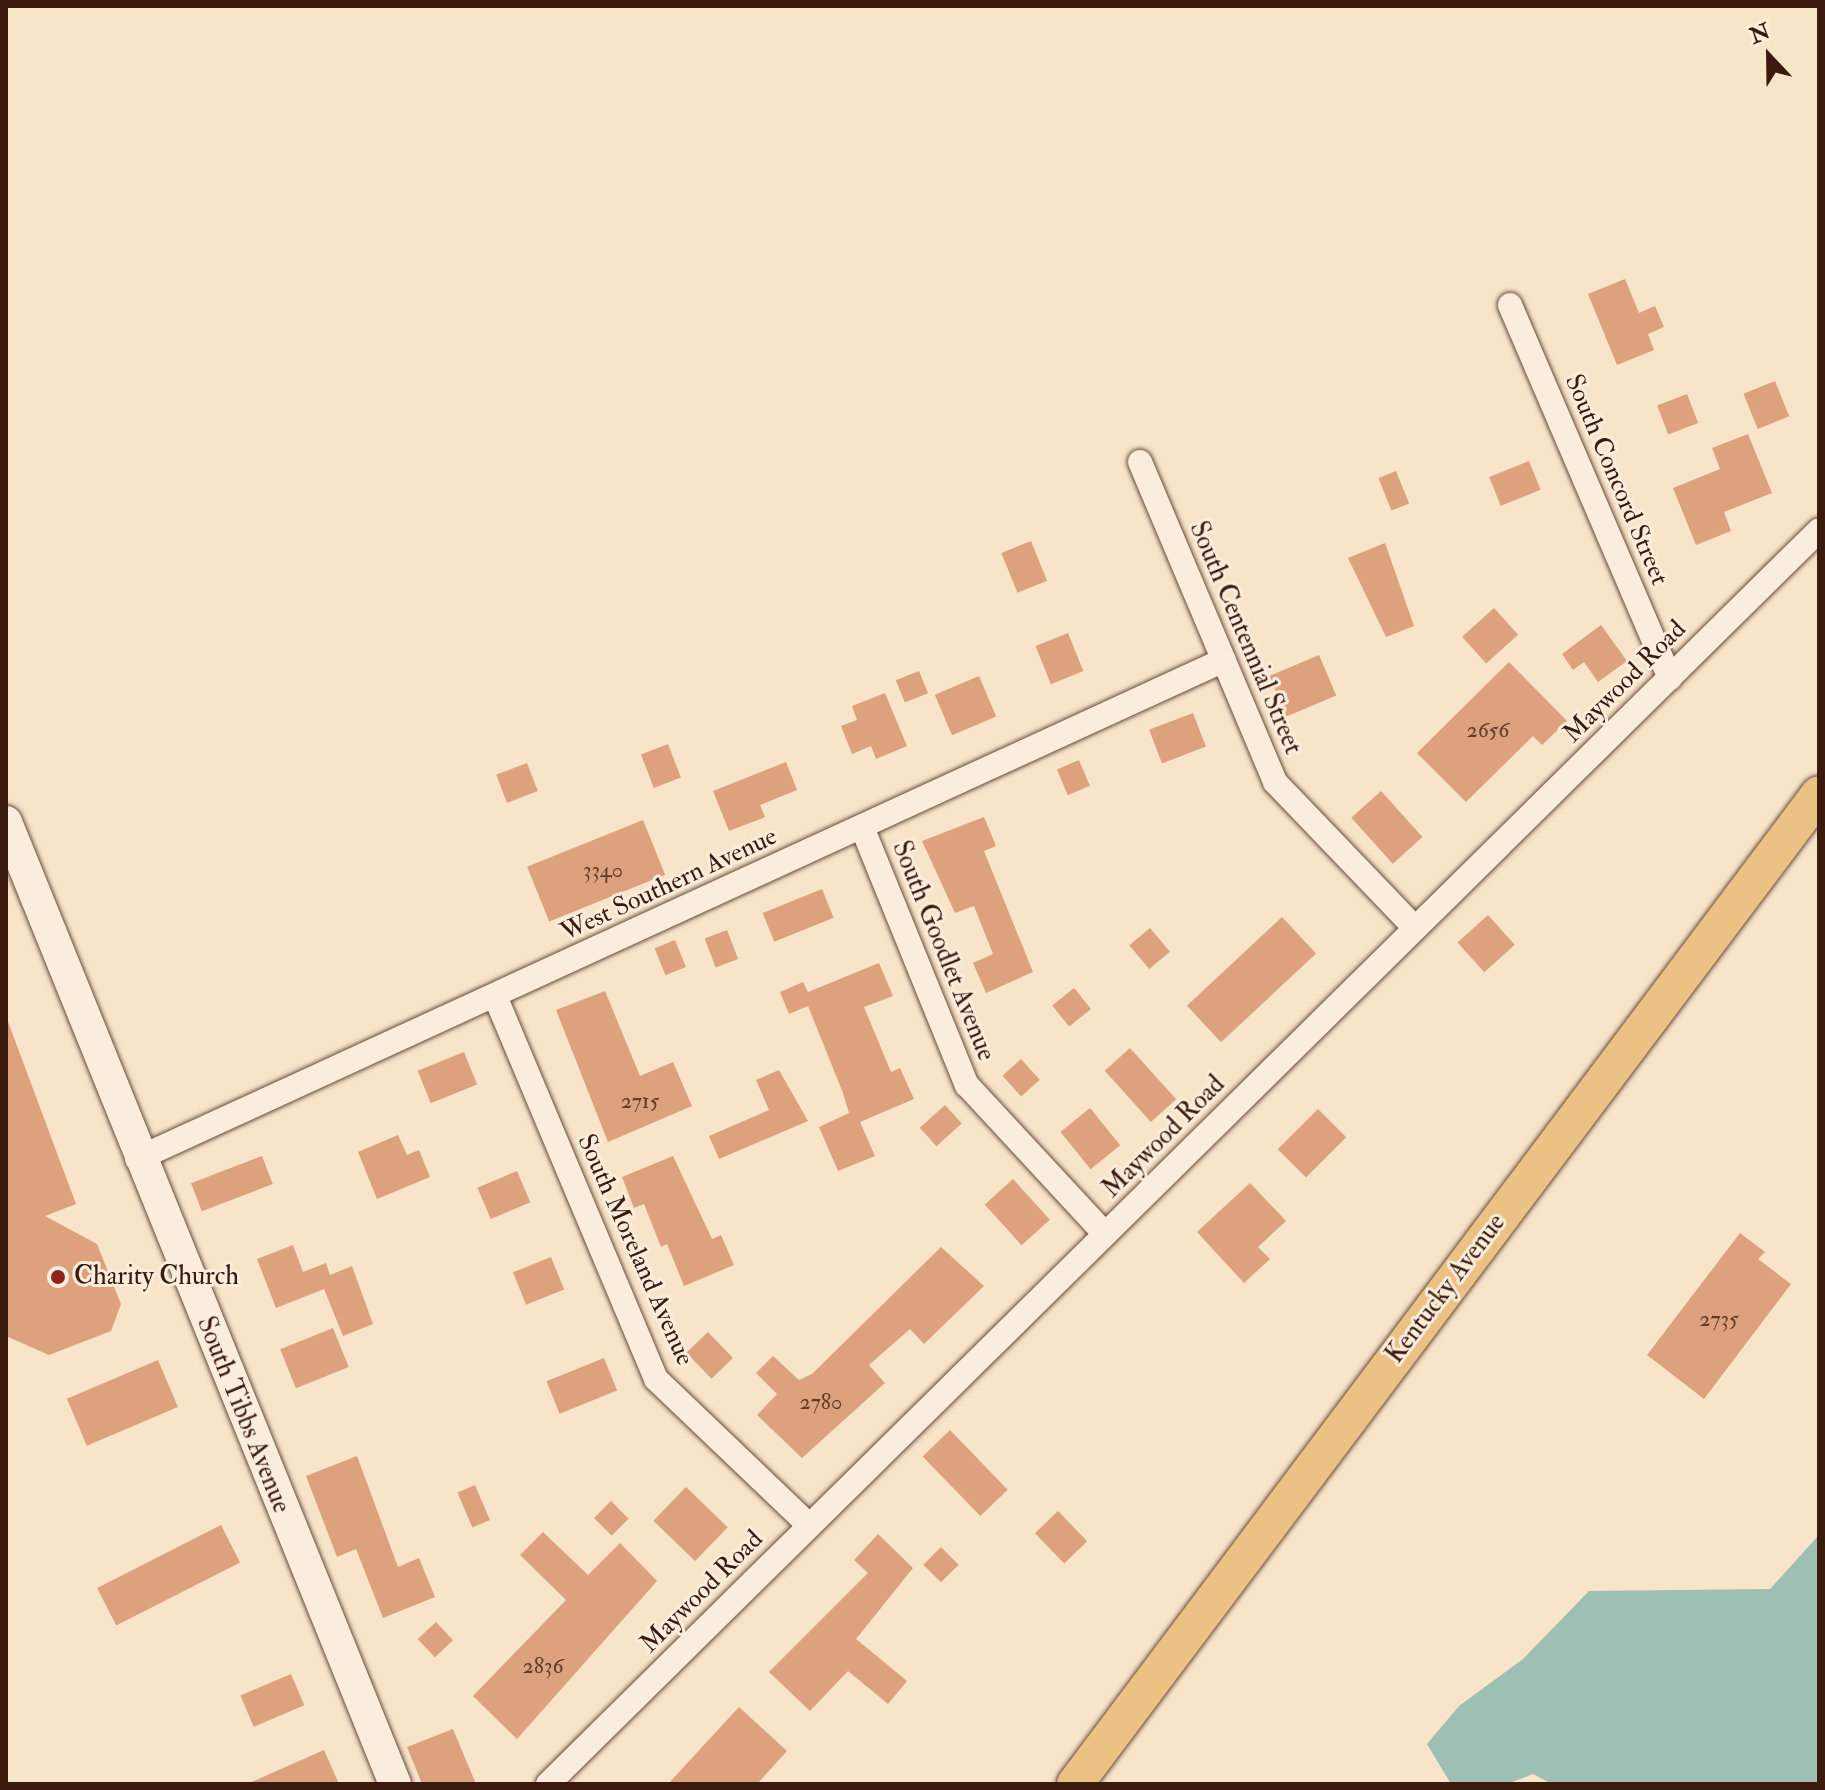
<!DOCTYPE html>
<html>
<head>
<meta charset="utf-8">
<style>
  body { margin:0 }
  #map { position:relative; width:1825px; height:1790px; overflow:hidden; background:#f7e4c9; font-family:"IM FELL Double Pica",serif }
  div>[style] { position:absolute }
  .water>* { inset:0; background:#9dbfb4 }
  .building>* { inset:0; background:#dda17e; transform-origin:0 0 }
  .roads { filter:drop-shadow(0 0 2px #684c3c) drop-shadow(0 0 2px #684c3c) }
  .minor>* { height:24px; margin:-12px; padding:0 12px; transform-origin:12px; border-radius:12px; background:#faeddc }
  .secondary>* { height:32px; margin:-16px; padding:0 16px; transform-origin:16px; border-radius:16px; background:#faeddc }
  .primary>* { height:36px; margin:-18px; padding:0 18px; transform-origin:18px; border-radius:18px; background:#ecc284 }
  .dots>* { width:22px; height:22px; translate:-50% -50%; box-sizing:border-box; border:4px solid #faeddc; border-radius:50% }
  span { translate:-50% -50%; white-space:nowrap; text-align:center; line-height:1.15; -webkit-text-stroke:6px #faeddc; paint-order:stroke }
  .number-label { font-size:22px; color:#623c29 }
  .number-label span { -webkit-text-stroke-width:0 }
  .street-label { font-size:26px; color:#391a0d }
  .poi-label { font-size:26px; color:#391a0d }
  .left { translate:0 -50%; text-align:left }
  .frame { position:absolute; inset:0; border:8px solid #391a0d; pointer-events:none }
  .north { position:absolute; left:1729px; top:16px; width:80px; height:80px; -webkit-text-stroke:6px #faeddc; paint-order:stroke; rotate:338deg; font-size:22px; font-weight:700; line-height:32px; text-align:center; color:#391a0d }
  .north::after { content:''; display:block; margin:auto; width:28px; height:36px; background:#391a0d; clip-path:polygon(50% 0,100% 100%,50% 72%,0 100%) }
</style>
</head>
<body>
<div id="map">
  <div class="water">
    <div style="clip-path:polygon(1819px 1535px,1819px 1784px,1552px 1784px,1533px 1774px,1507px 1784px,1451px 1784px,1427px 1744px,1459px 1706px,1523px 1659px,1589px 1591px,1770px 1589px)"></div>
  </div>
  <div class="building">
    <div style="clip-path:polygon(1625px 279px,1639px 313px,1655px 306px,1664px 327px,1648px 334px,1654px 350px,1617px 365px,1588px 294px)"></div>
    <div style="left:1775px;top:381px;width:38px;height:34px;rotate:68deg"></div>
    <div style="left:1687px;top:394px;width:31px;height:32px;rotate:69deg"></div>
    <div style="clip-path:polygon(1748px 434px,1772px 493px,1724px 512px,1731px 531px,1696px 545px,1673px 488px,1720px 469px,1712px 448px)"></div>
    <div style="left:1529px;top:461px;width:31px;height:43px;rotate:68deg"></div>
    <div style="left:1396px;top:471px;width:35px;height:19px;rotate:68deg"></div>
    <div style="left:1031px;top:541px;width:43px;height:32px;rotate:68deg"></div>
    <div style="clip-path:polygon(1385px 543px,1414px 626px,1386px 637px,1348px 558px)"></div>
    <div style="left:1494px;top:608px;width:36px;height:43px;rotate:48deg"></div>
    <div style="clip-path:polygon(1601px 625px,1627px 661px,1598px 682px,1584px 662px,1573px 670px,1562px 654px)"></div>
    <div style="left:1068px;top:633px;width:41px;height:35px;rotate:68deg"></div>
    <div style="left:1319px;top:655px;width:44px;height:54px;rotate:67deg"></div>
    <div style="clip-path:polygon(1509px 662px,1567px 721px,1542px 745px,1533px 736px,1466px 802px,1417px 753px)"></div>
    <div style="left:919px;top:671px;width:24px;height:25px;rotate:68deg"></div>
    <div style="left:979px;top:676px;width:44px;height:48px;rotate:67deg"></div>
    <div style="clip-path:polygon(885px 693px,907px 746px,876px 759px,871px 746px,852px 754px,841px 726px,857px 720px,852px 706px)"></div>
    <div style="left:1193px;top:713px;width:36px;height:47px;rotate:69deg"></div>
    <div style="left:668px;top:744px;width:36px;height:29px;rotate:69deg"></div>
    <div style="left:1079px;top:760px;width:28px;height:24px;rotate:67deg"></div>
    <div style="clip-path:polygon(786px 762px,797px 790px,760px 805px,765px 817px,729px 831px,713px 791px)"></div>
    <div style="left:527px;top:763px;width:30px;height:33px;rotate:69deg"></div>
    <div style="left:1381px;top:791px;width:62px;height:40px;rotate:48deg"></div>
    <div style="clip-path:polygon(984px 817px,996px 846px,984px 851px,1033px 972px,986px 993px,973px 963px,993px 954px,974px 906px,955px 913px,922px 841px)"></div>
    <div style="left:643px;top:820px;width:59px;height:125px;rotate:68deg"></div>
    <div style="left:822px;top:889px;width:31px;height:64px;rotate:68deg"></div>
    <div style="left:1488px;top:915px;width:40px;height:41px;rotate:48deg"></div>
    <div style="left:1282px;top:917px;width:50px;height:130px;rotate:47deg"></div>
    <div style="left:1150px;top:928px;width:31px;height:27px;rotate:50deg"></div>
    <div style="left:727px;top:930px;width:31px;height:24px;rotate:69deg"></div>
    <div style="left:675px;top:940px;width:29px;height:22px;rotate:68deg"></div>
    <div style="clip-path:polygon(879px 963px,893px 996px,864px 1007px,891px 1072px,900px 1068px,914px 1099px,860px 1122px,875px 1156px,838px 1171px,819px 1127px,849px 1113px,843px 1093px,808px 1006px,789px 1014px,780px 992px,803px 982px,808px 992px)"></div>
    <div style="left:1074px;top:988px;width:27px;height:28px;rotate:51deg"></div>
    <div style="clip-path:polygon(605px 991px,640px 1076px,673px 1062px,692px 1106px,608px 1142px,556px 1010px)"></div>
    <div style="clip-path:polygon(7px 1019px,76px 1204px,45px 1216px,97px 1244px,121px 1304px,111px 1331px,49px 1355px,6px 1336px)"></div>
    <div style="left:1130px;top:1048px;width:69px;height:34px;rotate:48deg"></div>
    <div style="left:464px;top:1052px;width:35px;height:50px;rotate:68deg"></div>
    <div style="left:1021px;top:1059px;width:28px;height:25px;rotate:48deg"></div>
    <div style="clip-path:polygon(779px 1070px,808px 1121px,719px 1159px,709px 1136px,769px 1110px,756px 1080px)"></div>
    <div style="left:945px;top:1105px;width:25px;height:34px;rotate:48deg"></div>
    <div style="left:1090px;top:1108px;width:48px;height:38px;rotate:51deg"></div>
    <div style="left:1318px;top:1109px;width:40px;height:57px;rotate:45deg"></div>
    <div style="clip-path:polygon(398px 1135px,407px 1155px,419px 1150px,430px 1177px,377px 1199px,358px 1152px)"></div>
    <div style="left:262px;top:1156px;width:30px;height:76px;rotate:69deg"></div>
    <div style="clip-path:polygon(673px 1156px,712px 1239px,721px 1235px,734px 1265px,684px 1286px,667px 1244px,661px 1247px,644px 1204px,634px 1208px,622px 1177px)"></div>
    <div style="left:517px;top:1171px;width:34px;height:43px;rotate:67deg"></div>
    <div style="left:1013px;top:1179px;width:55px;height:38px;rotate:48deg"></div>
    <div style="clip-path:polygon(1250px 1183px,1286px 1221px,1258px 1247px,1270px 1259px,1244px 1283px,1197px 1232px)"></div>
    <div style="clip-path:polygon(1740px 1233px,1765px 1252px,1758px 1259px,1791px 1284px,1704px 1399px,1647px 1355px)"></div>
    <div style="clip-path:polygon(293px 1245px,303px 1272px,326px 1263px,330px 1275px,352px 1266px,373px 1324px,343px 1336px,324px 1289px,276px 1308px,257px 1259px)"></div>
    <div style="clip-path:polygon(941px 1247px,984px 1286px,924px 1344px,910px 1329px,869px 1365px,885px 1383px,802px 1458px,757px 1415px,777px 1394px,756px 1373px,773px 1356px,799px 1380px,812px 1374px)"></div>
    <div style="left:551px;top:1257px;width:35px;height:41px;rotate:68deg"></div>
    <div style="left:333px;top:1328px;width:42px;height:57px;rotate:68deg"></div>
    <div style="left:708px;top:1332px;width:36px;height:30px;rotate:46deg"></div>
    <div style="left:604px;top:1358px;width:35px;height:62px;rotate:68deg"></div>
    <div style="left:158px;top:1360px;width:51px;height:99px;rotate:67deg"></div>
    <div style="left:950px;top:1430px;width:83px;height:38px;rotate:46deg"></div>
    <div style="clip-path:polygon(357px 1456px,398px 1567px,419px 1558px,435px 1597px,383px 1618px,356px 1549px,337px 1557px,306px 1476px)"></div>
    <div style="left:475px;top:1485px;width:38px;height:19px;rotate:67deg"></div>
    <div style="left:686px;top:1487px;width:58px;height:47px;rotate:44deg"></div>
    <div style="left:611px;top:1501px;width:25px;height:24px;rotate:45deg"></div>
    <div style="left:1058px;top:1511px;width:42px;height:32px;rotate:46deg"></div>
    <div style="left:221px;top:1525px;width:42px;height:139px;rotate:63deg"></div>
    <div style="clip-path:polygon(543px 1532px,588px 1575px,620px 1543px,657px 1581px,517px 1739px,473px 1696px,566px 1600px,520px 1555px)"></div>
    <div style="clip-path:polygon(878px 1534px,913px 1568px,856px 1639px,907px 1681px,888px 1704px,848px 1671px,810px 1711px,769px 1672px,868px 1573px,854px 1560px)"></div>
    <div style="left:941px;top:1547px;width:25px;height:25px;rotate:45deg"></div>
    <div style="left:436px;top:1622px;width:25px;height:25px;rotate:47deg"></div>
    <div style="left:291px;top:1674px;width:34px;height:55px;rotate:67deg"></div>
    <div style="clip-path:polygon(739px 1707px,787px 1751px,757px 1784px,668px 1784px)"></div>
    <div style="clip-path:polygon(453px 1729px,476px 1784px,422px 1784px,407px 1747px)"></div>
    <div style="clip-path:polygon(324px 1750px,339px 1784px,247px 1784px)"></div>
  </div>
  <div class="roads">
    <div class="minor">
      <div style="left:1510px;top:305px;width:406px;rotate:66.8deg"></div>
      <div style="left:1140px;top:462px;width:347px;rotate:67.1deg"></div>
      <div style="left:1275px;top:782px;width:202px;rotate:46.2deg"></div>
      <div style="left:862px;top:827px;width:279px;rotate:67.9deg"></div>
      <div style="left:967px;top:1085px;width:203px;rotate:47.2deg"></div>
      <div style="left:495px;top:996px;width:415px;rotate:67.2deg"></div>
      <div style="left:656px;top:1379px;width:211px;rotate:43.7deg"></div>
      <div style="left:137px;top:1159px;width:1196px;rotate:-24.66deg"></div>
      <div style="left:548px;top:1784px;width:1785px;rotate:-44.61deg"></div>
    </div>
    <div class="secondary">
      <div style="left:6px;top:822px;width:1038px;rotate:67.98deg"></div>
    </div>
    <div class="primary">
      <div style="left:1075px;top:1784px;width:1238px;rotate:-53.07deg"></div>
    </div>
  </div>
  <div class="dots">
    <div style="left:58px;top:1277px;background:#8f2418"></div>
  </div>
  <div class="number-label">
    <span style="left:1488px;top:731px">2656</span>
    <span style="left:603px;top:871px">3340</span>
    <span style="left:640px;top:1102px">2715</span>
    <span style="left:1719px;top:1320px">2735</span>
    <span style="left:821px;top:1403px">2780</span>
    <span style="left:543px;top:1667px">2836</span>
  </div>
  <div class="street-label">
    <span style="left:1616px;top:480px;rotate:67deg">South Concord Street</span>
    <span style="left:1245px;top:638px;rotate:67deg">South Centennial Street</span>
    <span style="left:1625px;top:682px;rotate:-45deg">Maywood Road</span>
    <span style="left:669px;top:885px;rotate:-25deg">West Southern Avenue</span>
    <span style="left:943px;top:951px;rotate:68deg">South Goodlet Avenue</span>
    <span style="left:1164px;top:1137px;rotate:-45deg">Maywood Road</span>
    <span style="left:635px;top:1250px;rotate:66deg">South Moreland Avenue</span>
    <span style="left:1446px;top:1289px;rotate:-53deg">Kentucky Avenue</span>
    <span style="left:243px;top:1415px;rotate:68deg">South Tibbs Avenue</span>
    <span style="left:702px;top:1592px;rotate:-45deg">Maywood Road</span>
  </div>
  <div class="poi-label">
    <span class="left" style="left:74px;top:1277px">Charity Church</span>
  </div>
  <div class="frame"></div>
  <div class="north">N</div>
</div>
</body>
</html>
